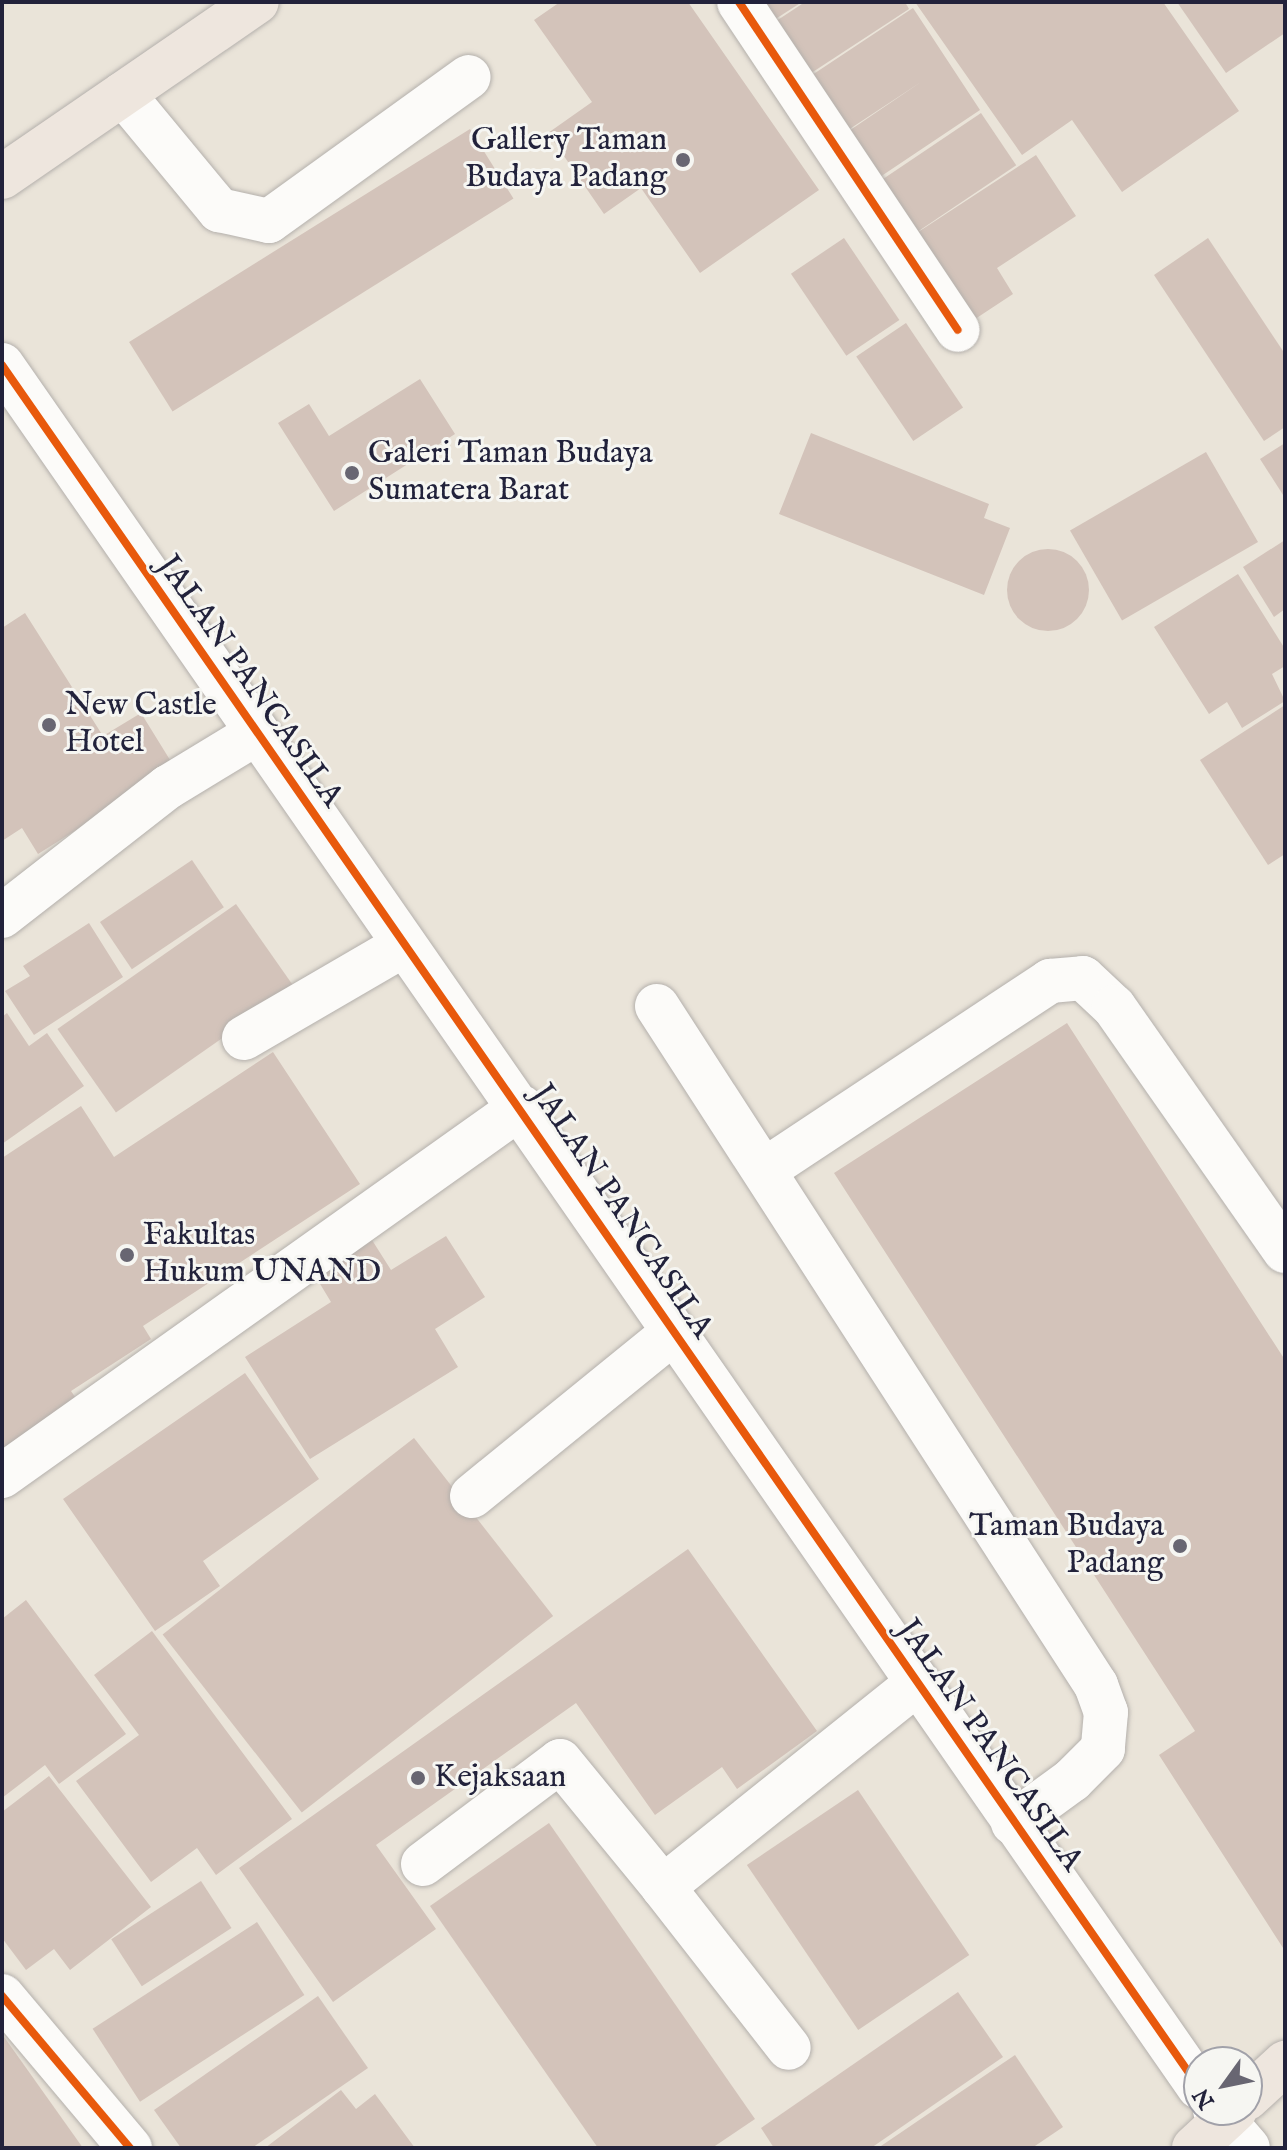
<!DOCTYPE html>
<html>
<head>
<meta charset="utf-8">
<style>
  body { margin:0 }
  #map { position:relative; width:1287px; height:2150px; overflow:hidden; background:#eae4d9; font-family:"IM FELL English",serif }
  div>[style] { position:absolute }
  .building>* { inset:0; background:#d3c3ba; transform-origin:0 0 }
  .round { border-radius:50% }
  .roads { filter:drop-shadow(0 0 2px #b4b0ac) drop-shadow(0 0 2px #b4b0ac) }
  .minor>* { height:44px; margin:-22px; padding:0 22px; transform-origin:22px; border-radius:22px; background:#fcfbf9 }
  .major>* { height:44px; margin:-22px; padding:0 22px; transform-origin:22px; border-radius:22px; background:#eee6de }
  .cycleway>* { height:8px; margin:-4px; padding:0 4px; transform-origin:4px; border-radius:4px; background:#e8590c }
  .dots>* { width:22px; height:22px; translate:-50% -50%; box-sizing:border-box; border:4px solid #f6f6f2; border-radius:50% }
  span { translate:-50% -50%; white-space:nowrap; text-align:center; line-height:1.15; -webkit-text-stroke:6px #f6f6f2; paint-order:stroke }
  .poi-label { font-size:32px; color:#22223b }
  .right { translate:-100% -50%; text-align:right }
  .left { translate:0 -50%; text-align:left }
  .street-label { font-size:32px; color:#22223b }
  .frame { position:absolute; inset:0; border:4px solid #22223b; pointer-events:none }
  .north { position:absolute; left:1183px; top:2046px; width:80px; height:80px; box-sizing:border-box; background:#f6f6f2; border:2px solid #a1a1a9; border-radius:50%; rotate:237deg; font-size:22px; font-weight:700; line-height:32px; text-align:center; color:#22223b }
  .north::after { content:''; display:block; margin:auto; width:28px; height:36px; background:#686672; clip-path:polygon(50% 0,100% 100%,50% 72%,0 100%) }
</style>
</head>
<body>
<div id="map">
  <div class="building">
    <div style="clip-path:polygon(560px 2px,688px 2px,819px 190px,700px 273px,641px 188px,604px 214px,548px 133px,592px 102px,534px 20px)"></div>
    <div style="clip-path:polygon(747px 2px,802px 2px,763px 27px)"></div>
    <div style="clip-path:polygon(805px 2px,905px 2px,909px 9px,799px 81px,764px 29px)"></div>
    <div style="clip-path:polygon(915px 2px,1163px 2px,1239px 111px,1122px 192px,1072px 120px,1022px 155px)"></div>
    <div style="clip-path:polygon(1177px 2px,1285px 2px,1285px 33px,1226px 73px)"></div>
    <div style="clip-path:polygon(913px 8px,980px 110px,868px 185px,837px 139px,921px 82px,836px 138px,800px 83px)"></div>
    <div style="left:981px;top:113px;width:63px;height:132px;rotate:56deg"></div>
    <div style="left:470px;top:129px;width:82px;height:402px;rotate:58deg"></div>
    <div style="clip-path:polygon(1036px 155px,1076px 216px,997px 268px,1013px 294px,966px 325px,909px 238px)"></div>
    <div style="left:844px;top:238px;width:99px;height:64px;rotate:56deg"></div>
    <div style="clip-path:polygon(1208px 238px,1285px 354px,1285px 427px,1264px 441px,1154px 275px)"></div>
    <div style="left:906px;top:323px;width:102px;height:60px;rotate:56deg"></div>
    <div style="clip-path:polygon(420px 379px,455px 434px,334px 511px,278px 423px,309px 404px,329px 436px)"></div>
    <div style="clip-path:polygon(811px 433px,989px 504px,984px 518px,1010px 528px,984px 595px,779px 514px)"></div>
    <div style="clip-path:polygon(1285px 443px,1285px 498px,1260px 459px)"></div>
    <div style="left:1206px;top:452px;width:104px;height:157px;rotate:60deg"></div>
    <div style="clip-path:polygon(1285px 540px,1285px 609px,1274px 617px,1243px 567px)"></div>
    <div class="round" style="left:1007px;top:549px;width:82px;height:82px"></div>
    <div style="clip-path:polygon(1238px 574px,1285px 649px,1285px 666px,1272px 674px,1285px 701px,1242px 728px,1227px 702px,1209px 714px,1154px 627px)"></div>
    <div style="clip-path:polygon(25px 613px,103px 736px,141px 713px,175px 768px,38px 854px,22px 828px,2px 841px,2px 628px)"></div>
    <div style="clip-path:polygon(1285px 705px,1285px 854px,1268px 865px,1200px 760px)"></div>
    <div style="left:192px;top:860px;width:57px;height:111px;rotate:56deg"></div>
    <div style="left:236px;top:904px;width:102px;height:218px;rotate:55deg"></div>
    <div style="clip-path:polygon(89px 923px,123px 977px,34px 1035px,5px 991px,30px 976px,23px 966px)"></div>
    <div style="clip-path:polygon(7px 1013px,29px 1046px,47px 1033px,84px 1086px,2px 1144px,2px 1017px)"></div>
    <div style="clip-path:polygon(1067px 1023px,1285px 1360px,1285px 1951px,1159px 1755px,1195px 1731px,834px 1173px)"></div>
    <div style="clip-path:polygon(273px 1052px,360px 1184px,143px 1326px,151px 1339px,71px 1391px,84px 1410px,2px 1464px,2px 1158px,81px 1106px,114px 1157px)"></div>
    <div style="clip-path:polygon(365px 1229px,391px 1270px,446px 1236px,485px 1297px,435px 1329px,458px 1367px,310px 1459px,245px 1357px,331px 1302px,308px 1264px)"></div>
    <div style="clip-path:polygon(245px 1373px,319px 1479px,203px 1561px,220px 1586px,155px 1631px,63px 1499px)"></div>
    <div style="left:414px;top:1438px;width:226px;height:319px;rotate:52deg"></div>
    <div style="clip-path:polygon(688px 1549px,817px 1731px,737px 1789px,722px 1767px,655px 1815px,576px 1703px,376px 1845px,436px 1929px,333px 2002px,239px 1868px)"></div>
    <div style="clip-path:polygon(26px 1600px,126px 1734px,59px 1784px,45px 1765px,2px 1798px,2px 1619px)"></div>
    <div style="clip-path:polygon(152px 1631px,292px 1819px,216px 1875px,197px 1848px,151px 1882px,76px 1781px,139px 1735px,94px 1675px)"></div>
    <div style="clip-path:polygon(49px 1776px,151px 1907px,70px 1970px,54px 1949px,26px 1970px,2px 1938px,2px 1812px)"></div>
    <div style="left:858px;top:1790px;width:199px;height:134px;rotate:56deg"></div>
    <div style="clip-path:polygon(549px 1823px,755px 2119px,712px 2148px,598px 2148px,430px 1906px)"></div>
    <div style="left:201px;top:1881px;width:56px;height:107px;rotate:57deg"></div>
    <div style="left:257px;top:1922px;width:87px;height:196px;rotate:57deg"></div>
    <div style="clip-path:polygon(958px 1992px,1003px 2057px,871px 2148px,774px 2148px,761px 2128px)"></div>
    <div style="clip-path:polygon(318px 1996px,368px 2068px,252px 2148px,181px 2148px,154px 2110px)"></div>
    <div style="clip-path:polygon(2px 2034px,83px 2148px,2px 2148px)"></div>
    <div style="clip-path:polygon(1015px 2055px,1063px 2127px,1032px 2148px,878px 2148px)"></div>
    <div style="clip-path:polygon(341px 2090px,356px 2109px,375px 2094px,415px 2148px,265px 2148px)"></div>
  </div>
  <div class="roads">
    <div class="minor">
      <div style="left:739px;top:2px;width:394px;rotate:56.3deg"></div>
      <div style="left:123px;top:94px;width:151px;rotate:50.4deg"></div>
      <div style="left:219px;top:210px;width:51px;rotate:12.4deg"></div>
      <div style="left:269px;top:221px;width:246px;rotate:-35.8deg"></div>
      <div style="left:2px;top:365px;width:2097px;rotate:55.2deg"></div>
      <div style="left:2px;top:916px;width:210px;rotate:-37.9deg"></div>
      <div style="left:168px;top:787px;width:102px;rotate:-31.3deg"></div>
      <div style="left:657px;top:1006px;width:809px;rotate:57.12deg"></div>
      <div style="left:1096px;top:1685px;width:29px;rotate:70deg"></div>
      <div style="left:1106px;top:1712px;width:37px;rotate:95deg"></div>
      <div style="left:1103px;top:1749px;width:44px;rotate:135deg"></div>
      <div style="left:1072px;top:1780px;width:73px;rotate:143.9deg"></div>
      <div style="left:244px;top:1038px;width:185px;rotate:-30.2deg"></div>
      <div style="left:766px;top:1169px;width:341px;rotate:-33.5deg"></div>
      <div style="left:1050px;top:981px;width:33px;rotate:-5deg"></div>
      <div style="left:1083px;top:978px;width:42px;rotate:43.1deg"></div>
      <div style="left:1114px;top:1007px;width:298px;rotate:55deg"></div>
      <div style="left:2px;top:1476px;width:637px;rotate:-35.41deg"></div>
      <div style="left:472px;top:1496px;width:260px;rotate:-39.1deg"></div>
      <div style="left:423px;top:1864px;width:171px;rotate:-36.9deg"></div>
      <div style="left:560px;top:1761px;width:163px;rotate:50.7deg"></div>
      <div style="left:663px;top:1887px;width:324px;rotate:-38.7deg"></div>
      <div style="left:663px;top:1887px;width:204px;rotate:52deg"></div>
      <div style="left:2px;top:1996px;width:199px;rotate:49.9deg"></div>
      <div style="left:1215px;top:2110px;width:50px;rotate:49deg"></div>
    </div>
    <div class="major">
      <div style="left:2px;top:177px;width:309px;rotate:-34.5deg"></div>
      <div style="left:1247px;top:2098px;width:52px;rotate:-42.6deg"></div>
      <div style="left:1194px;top:2148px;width:56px;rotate:-42.8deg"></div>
    </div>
  </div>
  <div class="cycleway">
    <div style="left:739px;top:2px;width:394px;rotate:56.3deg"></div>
    <div style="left:2px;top:365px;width:2097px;rotate:55.2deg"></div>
    <div style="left:2px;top:1996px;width:199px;rotate:49.9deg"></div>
  </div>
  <div class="dots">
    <div style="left:683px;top:160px;background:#686672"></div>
    <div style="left:352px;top:473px;background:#686672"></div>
    <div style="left:49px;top:725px;background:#686672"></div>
    <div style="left:127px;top:1255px;background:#686672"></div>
    <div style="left:1180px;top:1546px;background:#686672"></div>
    <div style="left:418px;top:1778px;background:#686672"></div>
  </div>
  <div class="poi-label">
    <span class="right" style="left:667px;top:160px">Gallery Taman<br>Budaya Padang</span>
    <span class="left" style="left:368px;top:473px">Galeri Taman Budaya<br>Sumatera Barat</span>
    <span class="left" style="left:65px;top:725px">New Castle<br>Hotel</span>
    <span class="left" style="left:143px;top:1255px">Fakultas<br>Hukum UNAND</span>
    <span class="right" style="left:1164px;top:1546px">Taman Budaya<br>Padang</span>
    <span class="left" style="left:434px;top:1778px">Kejaksaan</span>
  </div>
  <div class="street-label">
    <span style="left:249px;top:682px;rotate:55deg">JALAN PANCASILA</span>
    <span style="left:621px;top:1212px;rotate:56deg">JALAN PANCASILA</span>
    <span style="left:989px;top:1746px;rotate:55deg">JALAN PANCASILA</span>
  </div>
  <div class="frame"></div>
  <div class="north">N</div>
</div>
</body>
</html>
